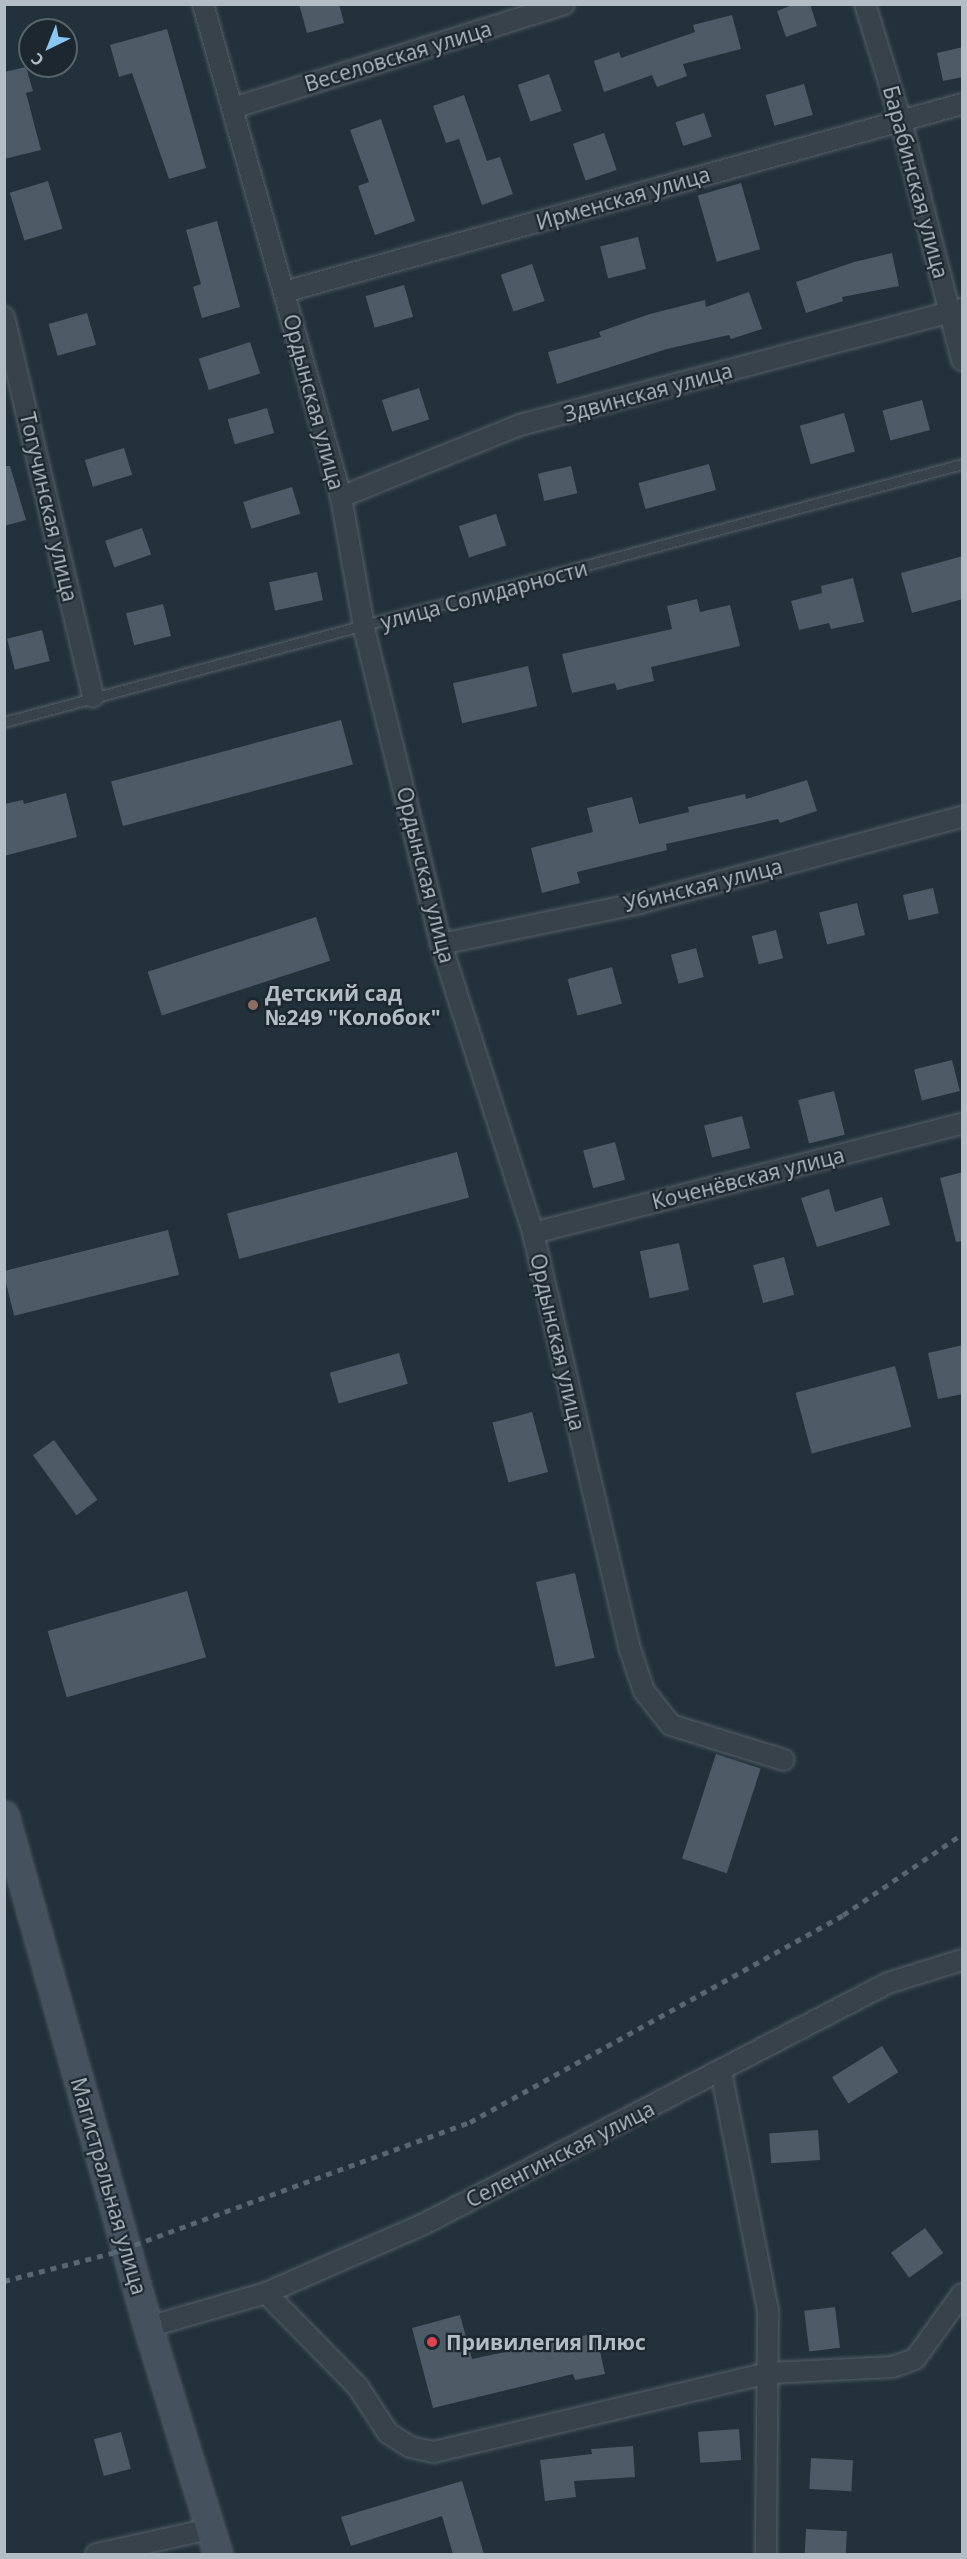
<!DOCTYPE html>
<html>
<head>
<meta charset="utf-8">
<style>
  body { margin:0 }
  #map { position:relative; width:967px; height:2559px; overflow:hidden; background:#23313a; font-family:"Open Sans",sans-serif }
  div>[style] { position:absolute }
  .building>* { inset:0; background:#4c5b65; transform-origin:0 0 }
  .roads { filter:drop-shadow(0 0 2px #556068) drop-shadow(0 0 2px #556068) }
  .service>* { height:9px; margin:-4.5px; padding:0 4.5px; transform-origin:4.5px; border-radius:4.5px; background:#37424a }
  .minor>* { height:20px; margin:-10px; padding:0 10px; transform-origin:10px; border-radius:10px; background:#37424a }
  .secondary>* { height:27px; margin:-13.5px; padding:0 13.5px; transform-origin:13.5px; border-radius:13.5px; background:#45525d }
  .rail>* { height:4.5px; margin-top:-2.25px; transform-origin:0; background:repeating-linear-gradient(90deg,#596771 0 6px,transparent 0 12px) }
  .dots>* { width:16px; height:16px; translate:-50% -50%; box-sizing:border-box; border:3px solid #1c272f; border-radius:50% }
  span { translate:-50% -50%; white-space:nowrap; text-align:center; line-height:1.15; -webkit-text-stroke:4.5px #1c272f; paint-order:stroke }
  .street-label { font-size:21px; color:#b2bdc6 }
  .poi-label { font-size:21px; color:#b2bdc6; font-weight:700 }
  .left { translate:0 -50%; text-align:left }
  .frame { position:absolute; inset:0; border:6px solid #b2bdc6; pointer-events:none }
  .north { position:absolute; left:18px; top:18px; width:60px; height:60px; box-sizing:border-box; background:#1c272f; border:2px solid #58636b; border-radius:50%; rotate:223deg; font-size:16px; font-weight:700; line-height:24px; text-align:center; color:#b2bdc6 }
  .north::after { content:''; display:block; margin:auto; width:21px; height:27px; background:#8ac6f3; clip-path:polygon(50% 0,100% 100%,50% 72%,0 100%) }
</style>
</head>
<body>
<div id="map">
  <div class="building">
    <div style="clip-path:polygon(299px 4px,339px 4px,344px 23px,307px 33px)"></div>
    <div style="clip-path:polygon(795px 4px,810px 4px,817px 26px,786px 37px,777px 11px)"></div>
    <div style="clip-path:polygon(732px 15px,741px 49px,683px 64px,687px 76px,657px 87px,652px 75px,604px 92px,594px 61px,619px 52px,621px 58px,695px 32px,693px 25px)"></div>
    <div style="clip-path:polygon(167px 29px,206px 168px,169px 179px,132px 73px,119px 77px,110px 45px)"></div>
    <div style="clip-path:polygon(963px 47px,963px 77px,943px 81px,937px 53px)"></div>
    <div style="clip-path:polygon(26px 67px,33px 91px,26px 93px,41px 150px,4px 159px,4px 72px)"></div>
    <div style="left:549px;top:74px;width:39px;height:33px;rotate:71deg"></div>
    <div style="left:804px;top:84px;width:32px;height:40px;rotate:74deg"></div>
    <div style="clip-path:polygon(464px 95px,487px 161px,500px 157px,513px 194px,482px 205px,459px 139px,446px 143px,433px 106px)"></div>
    <div style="left:704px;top:113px;width:25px;height:30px;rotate:72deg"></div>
    <div style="clip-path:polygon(381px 119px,415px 221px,375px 235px,358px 186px,369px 182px,350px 130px)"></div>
    <div style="left:604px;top:133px;width:39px;height:33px;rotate:71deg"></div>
    <div style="left:48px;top:181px;width:50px;height:40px;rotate:73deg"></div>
    <div style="left:741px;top:183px;width:69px;height:45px;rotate:74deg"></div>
    <div style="clip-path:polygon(217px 221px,240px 307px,202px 318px,193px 287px,201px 284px,186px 230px)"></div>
    <div style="left:638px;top:237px;width:33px;height:39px;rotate:76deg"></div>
    <div style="clip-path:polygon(892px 253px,899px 286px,842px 297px,843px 301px,806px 313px,796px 282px,854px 262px)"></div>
    <div style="left:532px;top:264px;width:39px;height:33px;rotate:71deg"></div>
    <div style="left:404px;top:285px;width:33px;height:40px;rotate:74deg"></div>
    <div style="clip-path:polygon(749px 292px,762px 329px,731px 339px,729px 335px,667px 349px,557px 384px,548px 352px,601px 337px,599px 332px,650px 314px,705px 300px,706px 307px)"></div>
    <div style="left:87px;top:313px;width:33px;height:40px;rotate:74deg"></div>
    <div style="left:250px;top:342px;width:33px;height:54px;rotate:72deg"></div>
    <div style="left:419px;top:388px;width:33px;height:39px;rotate:72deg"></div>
    <div style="left:922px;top:400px;width:31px;height:41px;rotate:75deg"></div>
    <div style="left:267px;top:408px;width:26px;height:41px;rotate:74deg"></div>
    <div style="left:844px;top:413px;width:40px;height:46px;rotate:74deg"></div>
    <div style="left:124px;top:448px;width:28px;height:41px;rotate:73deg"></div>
    <div style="left:709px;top:464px;width:27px;height:73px;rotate:75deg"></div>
    <div style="clip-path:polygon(4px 466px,10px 466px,26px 520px,4px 526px)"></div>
    <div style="left:571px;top:466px;width:28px;height:34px;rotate:77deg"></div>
    <div style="left:292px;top:487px;width:28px;height:51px;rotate:73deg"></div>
    <div style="left:496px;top:514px;width:33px;height:39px;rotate:72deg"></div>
    <div style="left:142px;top:528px;width:28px;height:39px;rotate:71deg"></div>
    <div style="clip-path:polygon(963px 556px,963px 599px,912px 613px,901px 573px)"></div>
    <div style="left:317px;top:572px;width:29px;height:49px;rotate:78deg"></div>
    <div style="clip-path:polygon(853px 578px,864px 622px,831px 629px,829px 623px,799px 630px,791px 601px,822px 593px,821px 586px)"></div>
    <div style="clip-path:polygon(697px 599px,700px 612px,730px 605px,740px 646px,651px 667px,654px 681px,617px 690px,615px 683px,572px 693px,562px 654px,672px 629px,667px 606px)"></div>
    <div style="left:163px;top:604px;width:33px;height:38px;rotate:76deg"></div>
    <div style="left:42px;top:630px;width:32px;height:36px;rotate:76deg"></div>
    <div style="left:528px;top:666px;width:41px;height:77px;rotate:77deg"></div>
    <div style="left:341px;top:720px;width:46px;height:238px;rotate:75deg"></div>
    <div style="clip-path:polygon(807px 780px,817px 811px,780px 823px,778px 819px,666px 844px,667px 850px,577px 872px,580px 883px,542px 893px,531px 848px,593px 832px,587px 808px,632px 797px,639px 824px,689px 812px,688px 807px,745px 794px,746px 799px)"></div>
    <div style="clip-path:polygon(66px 793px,77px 837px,4px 856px,4px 804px,23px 800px,24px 804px)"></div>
    <div style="left:933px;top:888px;width:26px;height:31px;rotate:77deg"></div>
    <div style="left:857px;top:903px;width:33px;height:39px;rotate:76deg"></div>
    <div style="left:316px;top:917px;width:46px;height:177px;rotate:72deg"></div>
    <div style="left:776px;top:930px;width:29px;height:25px;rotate:76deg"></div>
    <div style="left:696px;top:948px;width:30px;height:26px;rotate:75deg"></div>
    <div style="left:612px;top:967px;width:38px;height:46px;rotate:75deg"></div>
    <div style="left:952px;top:1060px;width:32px;height:39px;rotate:76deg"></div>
    <div style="left:834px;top:1091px;width:45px;height:37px;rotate:76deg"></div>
    <div style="left:742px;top:1116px;width:33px;height:39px;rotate:76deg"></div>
    <div style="left:615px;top:1142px;width:39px;height:33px;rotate:75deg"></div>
    <div style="left:457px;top:1152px;width:47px;height:238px;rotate:75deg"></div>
    <div style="clip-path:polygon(963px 1172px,963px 1241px,956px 1242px,940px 1178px)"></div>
    <div style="clip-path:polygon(829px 1189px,835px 1212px,882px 1197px,890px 1225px,817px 1247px,801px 1198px)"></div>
    <div style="left:168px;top:1230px;width:46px;height:170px;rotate:76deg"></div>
    <div style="left:679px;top:1243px;width:48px;height:40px;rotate:78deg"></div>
    <div style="left:784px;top:1257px;width:39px;height:32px;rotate:75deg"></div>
    <div style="clip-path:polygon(963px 1345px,963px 1394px,938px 1399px,928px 1353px)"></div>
    <div style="left:399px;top:1353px;width:32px;height:72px;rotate:74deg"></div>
    <div style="left:895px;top:1366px;width:63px;height:103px;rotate:75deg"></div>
    <div style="left:532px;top:1412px;width:62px;height:41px;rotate:75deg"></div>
    <div style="left:54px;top:1440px;width:74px;height:26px;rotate:54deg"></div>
    <div style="left:575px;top:1573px;width:87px;height:40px;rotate:77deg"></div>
    <div style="left:187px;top:1591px;width:69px;height:145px;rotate:74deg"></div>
    <div style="left:716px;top:1754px;width:47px;height:110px;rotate:18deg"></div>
    <div style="left:882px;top:2046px;width:31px;height:59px;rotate:58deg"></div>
    <div style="left:818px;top:2130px;width:30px;height:49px;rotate:86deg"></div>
    <div style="left:925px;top:2228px;width:31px;height:42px;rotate:54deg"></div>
    <div style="left:835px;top:2307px;width:41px;height:31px;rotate:83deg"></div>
    <div style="clip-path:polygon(460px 2315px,472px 2359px,596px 2333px,605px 2374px,575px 2380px,573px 2374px,433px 2408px,412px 2328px)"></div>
    <div style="left:739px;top:2429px;width:31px;height:41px;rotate:86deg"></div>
    <div style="left:121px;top:2432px;width:38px;height:28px;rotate:75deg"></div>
    <div style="clip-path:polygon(633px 2446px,635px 2477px,574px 2481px,576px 2497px,545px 2501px,540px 2460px,592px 2454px,591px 2449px)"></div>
    <div style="left:811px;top:2458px;width:42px;height:31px;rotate:3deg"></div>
    <div style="clip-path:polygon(462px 2481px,484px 2554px,453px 2554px,442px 2516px,351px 2546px,341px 2517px)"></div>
    <div style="left:806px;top:2529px;width:41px;height:25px;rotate:3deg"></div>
  </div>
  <div class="roads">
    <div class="service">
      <div style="left:4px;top:722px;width:992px;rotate:-15.07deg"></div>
    </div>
    <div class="minor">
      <div style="left:203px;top:4px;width:512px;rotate:74.36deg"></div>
      <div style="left:341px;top:497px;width:133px;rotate:80deg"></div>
      <div style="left:364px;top:628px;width:325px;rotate:76.3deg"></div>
      <div style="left:441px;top:944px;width:303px;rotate:72.3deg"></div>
      <div style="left:533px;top:1233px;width:427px;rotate:76.9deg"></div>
      <div style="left:630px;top:1649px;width:44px;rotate:71.6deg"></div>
      <div style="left:644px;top:1691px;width:43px;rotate:51.5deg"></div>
      <div style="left:671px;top:1725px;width:118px;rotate:17.2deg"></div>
      <div style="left:865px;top:4px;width:122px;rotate:72.9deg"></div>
      <div style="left:901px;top:121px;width:247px;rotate:75.7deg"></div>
      <div style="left:233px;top:108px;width:347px;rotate:-17.4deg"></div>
      <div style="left:284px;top:292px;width:704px;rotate:-15.5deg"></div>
      <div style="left:4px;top:317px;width:390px;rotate:76.8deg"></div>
      <div style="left:341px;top:497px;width:193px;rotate:-21.9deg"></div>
      <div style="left:520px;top:425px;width:457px;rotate:-14.7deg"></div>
      <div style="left:441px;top:944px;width:203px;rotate:-11.6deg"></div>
      <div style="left:640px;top:903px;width:333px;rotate:-15deg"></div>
      <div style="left:533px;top:1233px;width:443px;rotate:-14.3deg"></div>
      <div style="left:721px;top:2071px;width:245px;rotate:78.9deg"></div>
      <div style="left:768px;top:2311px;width:243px;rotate:90.5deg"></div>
      <div style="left:266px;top:2293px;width:132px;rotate:45.6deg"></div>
      <div style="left:358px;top:2387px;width:55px;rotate:56.9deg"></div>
      <div style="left:388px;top:2433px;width:26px;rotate:32deg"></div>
      <div style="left:410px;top:2447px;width:25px;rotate:12deg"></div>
      <div style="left:434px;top:2452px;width:344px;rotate:-13.3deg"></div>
      <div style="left:769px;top:2373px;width:123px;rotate:-2.8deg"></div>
      <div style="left:892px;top:2367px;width:24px;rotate:-19deg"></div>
      <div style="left:915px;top:2359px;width:80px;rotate:-54.1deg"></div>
      <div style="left:148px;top:2327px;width:123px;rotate:-16.1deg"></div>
      <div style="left:266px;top:2293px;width:172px;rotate:-23.6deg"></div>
      <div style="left:424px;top:2224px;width:523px;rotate:-27.45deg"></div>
      <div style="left:888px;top:1983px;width:77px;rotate:-17.3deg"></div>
      <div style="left:96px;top:2554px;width:117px;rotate:-12.4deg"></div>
    </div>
    <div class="secondary">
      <div style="left:4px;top:1815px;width:532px;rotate:74.29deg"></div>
      <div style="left:148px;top:2327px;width:238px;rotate:72.9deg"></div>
    </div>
  </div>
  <div class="rail">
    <div style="left:4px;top:2281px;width:112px;rotate:-14.5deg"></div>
    <div style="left:112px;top:2253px;width:381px;rotate:-20.1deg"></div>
    <div style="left:470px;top:2122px;width:427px;rotate:-29deg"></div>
    <div style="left:843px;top:1915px;width:144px;rotate:-34.2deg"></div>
  </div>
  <div class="dots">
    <div style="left:253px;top:1005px;background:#8d6e63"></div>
    <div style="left:432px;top:2342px;background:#e0444e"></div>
  </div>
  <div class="street-label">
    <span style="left:398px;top:56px;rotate:-17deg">Веселовская улица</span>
    <span style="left:916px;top:182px;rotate:75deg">Барабинская улица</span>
    <span style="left:623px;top:198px;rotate:-16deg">Ирменская улица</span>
    <span style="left:648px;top:392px;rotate:-15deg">Здвинская улица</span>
    <span style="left:314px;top:402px;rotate:75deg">Ордынская улица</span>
    <span style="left:49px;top:507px;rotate:77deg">Тогучинская улица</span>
    <span style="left:484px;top:595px;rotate:-15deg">улица Солидарности</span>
    <span style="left:426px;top:875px;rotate:76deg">Ордынская улица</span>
    <span style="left:703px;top:885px;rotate:-14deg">Убинская улица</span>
    <span style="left:748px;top:1178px;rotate:-14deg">Коченёвская улица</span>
    <span style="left:558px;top:1342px;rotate:77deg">Ордынская улица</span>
    <span style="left:560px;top:2154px;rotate:-27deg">Селенгинская улица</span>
    <span style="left:109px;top:2186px;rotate:74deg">Магистральная улица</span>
  </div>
  <div class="poi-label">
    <span class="left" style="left:265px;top:1005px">Детский сад<br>№249 "Колобок"</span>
    <span class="left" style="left:446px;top:2342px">Привилегия Плюс</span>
  </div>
  <div class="frame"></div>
  <div class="north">С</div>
</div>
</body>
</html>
